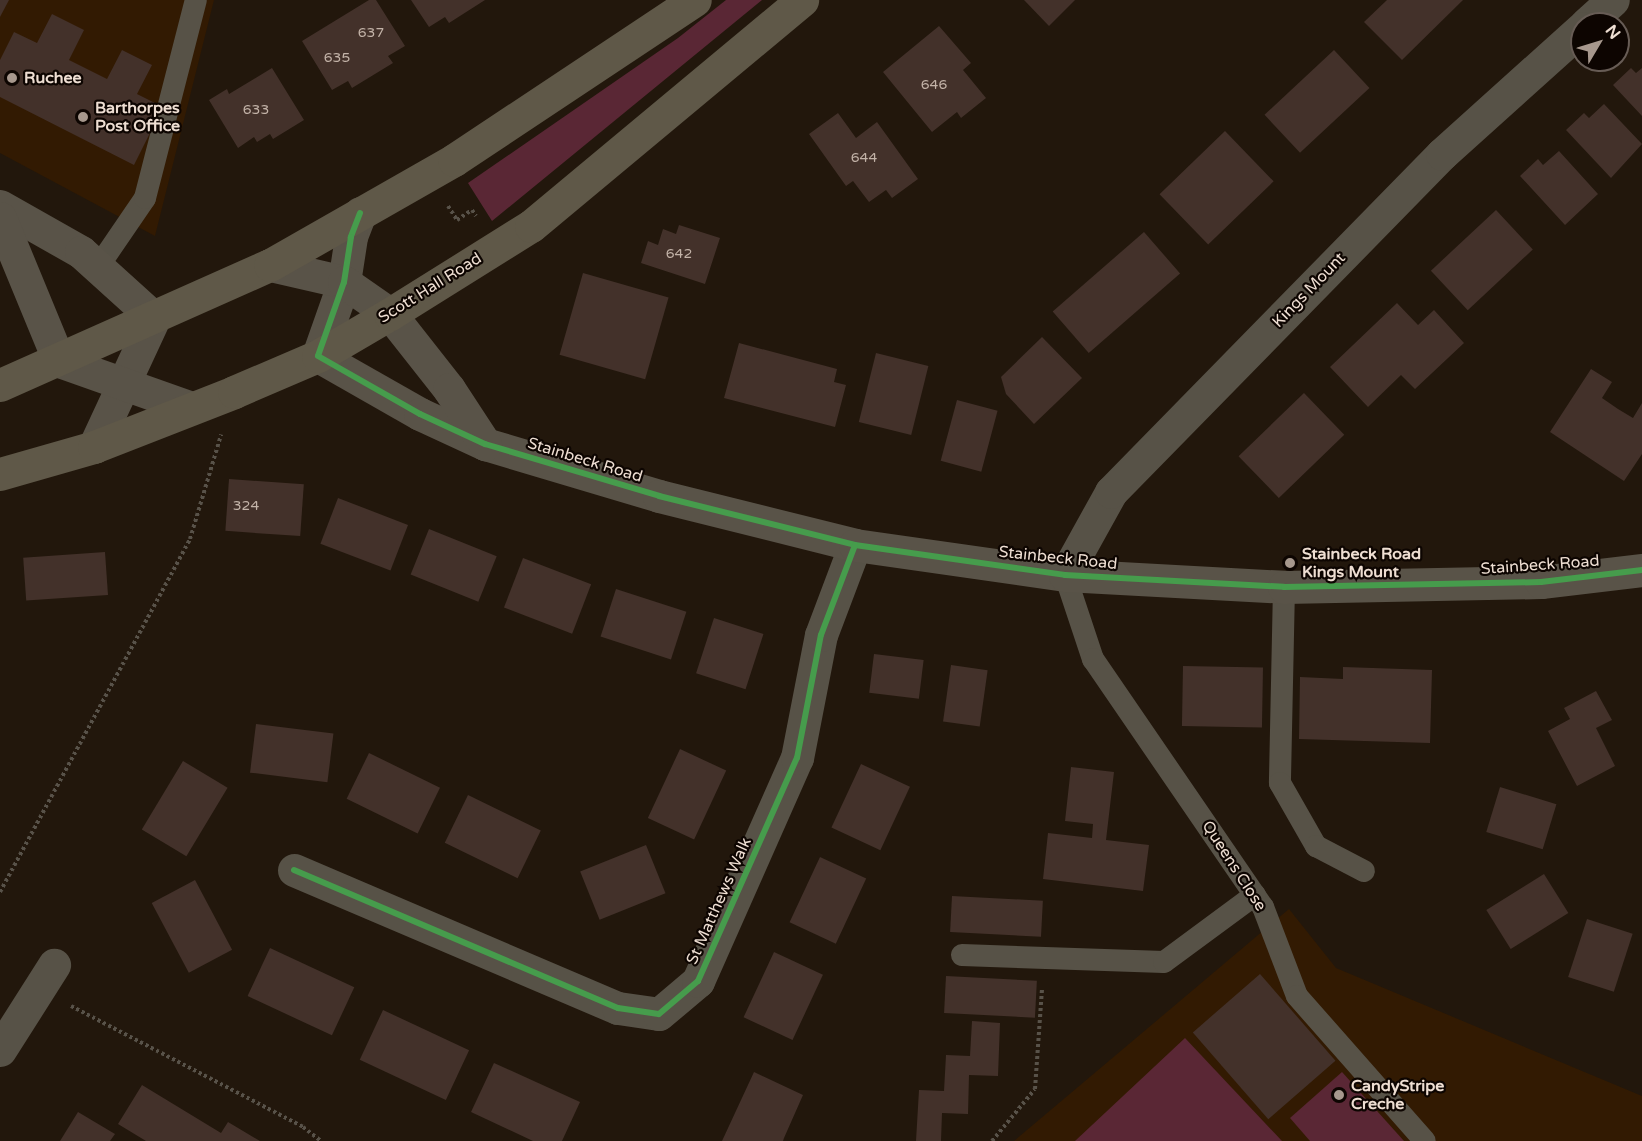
<!DOCTYPE html>
<html>
<head>
<meta charset="utf-8">
<style>
  body { margin:0 }
  #map { position:relative; width:1642px; height:1141px; overflow:hidden; background:#22170c; font-family:"Varela Round",sans-serif }
  div>[style] { position:absolute }
  .built>* { inset:0; background:#321a02 }
  .green>* { inset:0; background:#5a2735 }
  .building>* { inset:0; background:#43312a; transform-origin:0 0 }
  .path>* { height:4px; margin-top:-2px; transform-origin:0; background:repeating-linear-gradient(90deg,#585249 0 3px,transparent 0 6px) }
  .lane>* { height:22px; margin:-11px; padding:0 11px; transform-origin:11px; border-radius:11px; background:#575247 }
  .street>* { height:33px; margin:-16.5px; padding:0 16.5px; transform-origin:16.5px; border-radius:16.5px; background:#575247 }
  .secondary>* { height:33px; margin:-16.5px; padding:0 16.5px; transform-origin:16.5px; border-radius:16.5px; background:#595348 }
  .highway>* { height:33px; margin:-16.5px; padding:0 16.5px; transform-origin:16.5px; border-radius:16.5px; background:#5f5848 }
  .cycleway>* { height:6px; margin:-3px; padding:0 3px; transform-origin:3px; border-radius:3px; background:#469c4c }
  .dots>* { width:16px; height:16px; translate:-50% -50%; box-sizing:border-box; border:3px solid #0d0501; border-radius:50% }
  span { translate:-50% -50%; white-space:nowrap; text-align:center; line-height:1.15; -webkit-text-stroke:4.5px #0d0501; paint-order:stroke }
  .number-label { font-size:14px; color:#c3b3a8 }
  .number-label span { -webkit-text-stroke-width:0 }
  .poi-label { font-size:16px; color:#eeded2; font-weight:700 }
  .left { translate:0 -50%; text-align:left }
  .street-label { font-size:16px; color:#eeded2 }
  .north { position:absolute; left:1570px; top:12px; width:60px; height:60px; box-sizing:border-box; background:#0d0501; border:2px solid #675c55; border-radius:50%; rotate:52deg; font-size:16px; font-weight:700; line-height:24px; text-align:center; color:#eeded2 }
  .north::after { content:''; display:block; margin:auto; width:21px; height:27px; background:#a7988d; clip-path:polygon(50% 0,100% 100%,50% 72%,0 100%) }
</style>
</head>
<body>
<div id="map">
  <div class="built">
    <div style="clip-path:polygon(0 0,214px 0,155px 236px,0 153px)"></div>
    <div style="clip-path:polygon(1289px 909px,1336px 968px,1642px 1096px,1642px 1141px,1014px 1141px)"></div>
  </div>
  <div class="green">
    <div style="clip-path:polygon(726px 0,762px 0,492px 221px,468px 183px,678px 38px)"></div>
    <div style="clip-path:polygon(1185px 1038px,1282px 1141px,1075px 1141px)"></div>
    <div style="clip-path:polygon(1342px 1072px,1404px 1141px,1310px 1141px,1290px 1118px)"></div>
  </div>
  <div class="building">
    <div style="clip-path:polygon(0 0,9px 0,0 17px)"></div>
    <div style="clip-path:polygon(369px 0,376px 0,405px 46px,388px 56px,393px 63px,352px 88px,348px 81px,332px 90px,302px 41px)"></div>
    <div style="clip-path:polygon(411px 0,485px 0,449px 23px,445px 17px,429px 27px)"></div>
    <div style="clip-path:polygon(1024px 0,1075px 0,1049px 26px)"></div>
    <div style="clip-path:polygon(1387px 0,1463px 0,1402px 60px,1364px 22px)"></div>
    <div style="clip-path:polygon(52px 14px,84px 30px,69px 60px,107px 79px,122px 50px,152px 65px,137px 94px,163px 107px,134px 165px,0 97px,0 60px,14px 32px,37px 43px)"></div>
    <div style="clip-path:polygon(939px 26px,971px 63px,963px 70px,986px 98px,961px 118px,957px 112px,932px 132px,883px 72px)"></div>
    <div style="left:1334px;top:50px;width:52px;height:95px;rotate:47deg"></div>
    <div style="clip-path:polygon(272px 68px,304px 120px,273px 139px,270px 134px,257px 142px,254px 137px,238px 148px,209px 100px,227px 89px,229px 94px)"></div>
    <div style="clip-path:polygon(1631px 68px,1636px 73px,1642px 68px,1642px 116px,1613px 85px)"></div>
    <div style="clip-path:polygon(1604px 104px,1642px 144px,1611px 178px,1566px 130px,1584px 113px,1589px 118px)"></div>
    <div style="clip-path:polygon(838px 113px,856px 138px,877px 122px,918px 179px,892px 198px,886px 190px,869px 202px,853px 181px,846px 186px,809px 134px)"></div>
    <div style="left:1225px;top:131px;width:70px;height:91px;rotate:46deg"></div>
    <div style="clip-path:polygon(1559px 151px,1598px 194px,1565px 225px,1520px 176px,1538px 159px,1543px 165px)"></div>
    <div style="left:1496px;top:210px;width:54px;height:89px;rotate:47deg"></div>
    <div style="clip-path:polygon(679px 225px,720px 238px,705px 284px,641px 263px,648px 241px,658px 245px,663px 229px,676px 234px)"></div>
    <div style="left:1144px;top:232px;width:55px;height:121px;rotate:49deg"></div>
    <div style="left:583px;top:273px;width:89px;height:85px;rotate:16deg"></div>
    <div style="clip-path:polygon(1397px 303px,1418px 325px,1434px 310px,1464px 343px,1415px 389px,1401px 375px,1368px 407px,1330px 367px)"></div>
    <div style="clip-path:polygon(1042px 337px,1082px 378px,1034px 424px,1006px 394px,1001px 377px)"></div>
    <div style="clip-path:polygon(739px 343px,837px 369px,834px 382px,846px 385px,835px 427px,724px 398px)"></div>
    <div style="left:876px;top:353px;width:54px;height:71px;rotate:14deg"></div>
    <div style="clip-path:polygon(1591px 369px,1612px 382px,1602px 398px,1618px 409px,1633px 418px,1642px 403px,1642px 454px,1624px 481px,1550px 432px)"></div>
    <div style="left:1304px;top:393px;width:58px;height:91px;rotate:46deg"></div>
    <div style="left:957px;top:400px;width:42px;height:63px;rotate:15deg"></div>
    <div style="left:229px;top:479px;width:75px;height:52px;rotate:4deg"></div>
    <div style="left:338px;top:498px;width:75px;height:49px;rotate:21deg"></div>
    <div style="left:429px;top:529px;width:73px;height:49px;rotate:22deg"></div>
    <div style="left:105px;top:552px;width:43px;height:82px;rotate:86deg"></div>
    <div style="left:523px;top:558px;width:73px;height:53px;rotate:21deg"></div>
    <div style="left:616px;top:589px;width:74px;height:50px;rotate:18deg"></div>
    <div style="left:714px;top:618px;width:52px;height:58px;rotate:18deg"></div>
    <div style="left:874px;top:654px;width:50px;height:39px;rotate:7deg"></div>
    <div style="left:951px;top:665px;width:37px;height:57px;rotate:8deg"></div>
    <div style="left:1183px;top:666px;width:80px;height:60px;rotate:1deg"></div>
    <div style="clip-path:polygon(1343px 667px,1432px 670px,1430px 743px,1299px 739px,1300px 677px,1343px 679px)"></div>
    <div style="clip-path:polygon(1596px 691px,1612px 720px,1596px 728px,1615px 766px,1577px 786px,1548px 731px,1570px 719px,1564px 708px)"></div>
    <div style="left:256px;top:724px;width:78px;height:49px;rotate:7deg"></div>
    <div style="left:680px;top:749px;width:51px;height:76px;rotate:25deg"></div>
    <div style="left:369px;top:753px;width:79px;height:51px;rotate:26deg"></div>
    <div style="left:183px;top:761px;width:52px;height:80px;rotate:31deg"></div>
    <div style="left:861px;top:764px;width:54px;height:70px;rotate:25deg"></div>
    <div style="clip-path:polygon(1071px 767px,1114px 772px,1106px 840px,1149px 845px,1143px 891px,1043px 879px,1048px 833px,1092px 838px,1093px 824px,1065px 821px)"></div>
    <div style="left:1500px;top:787px;width:59px;height:47px;rotate:17deg"></div>
    <div style="left:468px;top:795px;width:81px;height:53px;rotate:26deg"></div>
    <div style="left:646px;top:845px;width:52px;height:71px;rotate:68deg"></div>
    <div style="left:820px;top:857px;width:51px;height:72px;rotate:25deg"></div>
    <div style="left:1544px;top:874px;width:46px;height:68px;rotate:58deg"></div>
    <div style="left:195px;top:880px;width:79px;height:49px;rotate:62deg"></div>
    <div style="left:952px;top:896px;width:91px;height:36px;rotate:3deg"></div>
    <div style="left:1587px;top:919px;width:48px;height:61px;rotate:18deg"></div>
    <div style="left:270px;top:948px;width:93px;height:53px;rotate:25deg"></div>
    <div style="left:774px;top:952px;width:54px;height:72px;rotate:25deg"></div>
    <div style="left:1260px;top:974px;width:115px;height:89px;rotate:49deg"></div>
    <div style="left:946px;top:976px;width:91px;height:37px;rotate:3deg"></div>
    <div style="left:383px;top:1010px;width:95px;height:55px;rotate:25deg"></div>
    <div style="clip-path:polygon(972px 1021px,1000px 1023px,998px 1076px,969px 1075px,968px 1114px,942px 1113px,941px 1141px,916px 1141px,919px 1090px,944px 1091px,946px 1055px,970px 1056px)"></div>
    <div style="clip-path:polygon(494px 1063px,580px 1102px,562px 1141px,533px 1141px,471px 1112px)"></div>
    <div style="clip-path:polygon(754px 1072px,803px 1095px,784px 1138px,783px 1141px,722px 1141px)"></div>
    <div style="clip-path:polygon(142px 1085px,221px 1133px,228px 1122px,260px 1141px,146px 1141px,118px 1124px)"></div>
    <div style="clip-path:polygon(78px 1112px,115px 1134px,110px 1141px,60px 1141px)"></div>
  </div>
  <div class="path">
    <div style="left:448px;top:206px;width:17px;rotate:57deg"></div>
    <div style="left:457px;top:220px;width:18px;rotate:-34deg"></div>
    <div style="left:472px;top:210px;width:7px;rotate:56deg"></div>
    <div style="left:0;top:892px;width:401px;rotate:-61.7deg"></div>
    <div style="left:190px;top:539px;width:109px;rotate:-73.4deg"></div>
    <div style="left:71px;top:1006px;width:262px;rotate:27.5deg"></div>
    <div style="left:303px;top:1127px;width:23px;rotate:38deg"></div>
    <div style="left:992px;top:1141px;width:67px;rotate:-50.4deg"></div>
    <div style="left:1035px;top:1089px;width:100px;rotate:-86deg"></div>
  </div>
  <div class="lane">
    <div style="left:98px;top:267px;width:83px;rotate:-55.7deg"></div>
    <div style="left:145px;top:198px;width:204px;rotate:-75.6deg"></div>
    <div style="left:1065px;top:575px;width:89px;rotate:71.6deg"></div>
    <div style="left:1093px;top:659px;width:301px;rotate:55.6deg"></div>
    <div style="left:1263px;top:907px;width:95px;rotate:69.1deg"></div>
    <div style="left:1297px;top:996px;width:193px;rotate:48.6deg"></div>
    <div style="left:1284px;top:587px;width:196px;rotate:91.2deg"></div>
    <div style="left:1280px;top:783px;width:73px;rotate:60.3deg"></div>
    <div style="left:1316px;top:846px;width:54px;rotate:27.5deg"></div>
    <div style="left:962px;top:955px;width:202px;rotate:2deg"></div>
    <div style="left:1164px;top:962px;width:113px;rotate:-36.4deg"></div>
  </div>
  <div class="street">
    <div style="left:1586px;top:24px;width:36px;rotate:-42deg"></div>
    <div style="left:1065px;top:575px;width:95px;rotate:-61deg"></div>
    <div style="left:1111px;top:492px;width:473px;rotate:-45.6deg"></div>
    <div style="left:1442px;top:154px;width:188px;rotate:-42deg"></div>
    <div style="left:294px;top:870px;width:352px;rotate:23.1deg"></div>
    <div style="left:618px;top:1008px;width:41px;rotate:8.3deg"></div>
    <div style="left:659px;top:1014px;width:51px;rotate:-40.2deg"></div>
    <div style="left:698px;top:981px;width:244px;rotate:-66.1deg"></div>
    <div style="left:797px;top:758px;width:125px;rotate:-79deg"></div>
    <div style="left:821px;top:635px;width:96px;rotate:-69.3deg"></div>
    <div style="left:0;top:1050px;width:101px;rotate:-57.6deg"></div>
  </div>
  <div class="secondary">
    <div style="left:0;top:206px;width:93px;rotate:29.6deg"></div>
    <div style="left:81px;top:252px;width:98px;rotate:42.1deg"></div>
    <div style="left:154px;top:318px;width:142px;rotate:114.9deg"></div>
    <div style="left:360px;top:213px;width:26px;rotate:111deg"></div>
    <div style="left:351px;top:237px;width:46px;rotate:98.8deg"></div>
    <div style="left:344px;top:282px;width:78px;rotate:109.4deg"></div>
    <div style="left:318px;top:356px;width:117px;rotate:29.6deg"></div>
    <div style="left:420px;top:414px;width:72px;rotate:24.8deg"></div>
    <div style="left:485px;top:444px;width:182px;rotate:16.6deg"></div>
    <div style="left:659px;top:496px;width:202px;rotate:14deg"></div>
    <div style="left:855px;top:545px;width:212px;rotate:8.1deg"></div>
    <div style="left:1065px;top:575px;width:219px;rotate:3.1deg"></div>
    <div style="left:1284px;top:587px;width:257px;rotate:-1.1deg"></div>
    <div style="left:1541px;top:582px;width:102px;rotate:-6.8deg"></div>
    <div style="left:0;top:218px;width:155px;rotate:67.6deg"></div>
    <div style="left:59px;top:361px;width:141px;rotate:19.5deg"></div>
    <div style="left:270px;top:265px;width:76px;rotate:12.9deg"></div>
    <div style="left:344px;top:282px;width:56px;rotate:34.8deg"></div>
    <div style="left:390px;top:314px;width:95px;rotate:51.8deg"></div>
    <div style="left:449px;top:389px;width:66px;rotate:56.8deg"></div>
  </div>
  <div class="highway">
    <div style="left:0;top:385px;width:295px;rotate:-24deg"></div>
    <div style="left:270px;top:265px;width:212px;rotate:-29.7deg"></div>
    <div style="left:454px;top:160px;width:289px;rotate:-33.6deg"></div>
    <div style="left:0;top:474px;width:98px;rotate:-16deg"></div>
    <div style="left:94px;top:447px;width:150px;rotate:-21.4deg"></div>
    <div style="left:234px;top:392px;width:91px;rotate:-23.2deg"></div>
    <div style="left:318px;top:356px;width:83px;rotate:-30.3deg"></div>
    <div style="left:390px;top:314px;width:166px;rotate:-32deg"></div>
    <div style="left:531px;top:226px;width:353px;rotate:-39.8deg"></div>
  </div>
  <div class="cycleway">
    <div style="left:360px;top:213px;width:26px;rotate:111deg"></div>
    <div style="left:351px;top:237px;width:46px;rotate:98.8deg"></div>
    <div style="left:344px;top:282px;width:78px;rotate:109.4deg"></div>
    <div style="left:318px;top:356px;width:117px;rotate:29.6deg"></div>
    <div style="left:420px;top:414px;width:72px;rotate:24.8deg"></div>
    <div style="left:485px;top:444px;width:182px;rotate:16.6deg"></div>
    <div style="left:659px;top:496px;width:202px;rotate:14deg"></div>
    <div style="left:855px;top:545px;width:212px;rotate:8.1deg"></div>
    <div style="left:1065px;top:575px;width:219px;rotate:3.1deg"></div>
    <div style="left:1284px;top:587px;width:257px;rotate:-1.1deg"></div>
    <div style="left:1541px;top:582px;width:102px;rotate:-6.8deg"></div>
    <div style="left:294px;top:870px;width:352px;rotate:23.1deg"></div>
    <div style="left:618px;top:1008px;width:41px;rotate:8.3deg"></div>
    <div style="left:659px;top:1014px;width:51px;rotate:-40.2deg"></div>
    <div style="left:698px;top:981px;width:244px;rotate:-66.1deg"></div>
    <div style="left:797px;top:758px;width:125px;rotate:-79deg"></div>
    <div style="left:821px;top:635px;width:96px;rotate:-69.3deg"></div>
  </div>
  <div class="dots">
    <div style="left:12px;top:78px;background:#a7988d"></div>
    <div style="left:83px;top:117px;background:#a7988d"></div>
    <div style="left:1290px;top:563px;background:#a7988d"></div>
    <div style="left:1339px;top:1095px;background:#a7988d"></div>
  </div>
  <div class="number-label">
    <span style="left:371px;top:33px">637</span>
    <span style="left:337px;top:58px">635</span>
    <span style="left:934px;top:85px">646</span>
    <span style="left:256px;top:110px">633</span>
    <span style="left:864px;top:158px">644</span>
    <span style="left:679px;top:254px">642</span>
    <span style="left:246px;top:506px">324</span>
  </div>
  <div class="poi-label">
    <span class="left" style="left:24px;top:78px">Ruchee</span>
    <span class="left" style="left:95px;top:117px">Barthorpes<br>Post Office</span>
    <span class="left" style="left:1302px;top:563px">Stainbeck Road<br>Kings Mount</span>
    <span class="left" style="left:1351px;top:1095px">CandyStripe<br>Creche</span>
  </div>
  <div class="street-label">
    <span style="left:430px;top:288px;rotate:-32deg">Scott Hall Road</span>
    <span style="left:1309px;top:290px;rotate:-46deg">Kings Mount</span>
    <span style="left:585px;top:460px;rotate:17deg">Stainbeck Road</span>
    <span style="left:1058px;top:558px;rotate:6deg">Stainbeck Road</span>
    <span style="left:1540px;top:565px;rotate:-4deg">Stainbeck Road</span>
    <span style="left:1234px;top:866px;rotate:57deg">Queens Close</span>
    <span style="left:719px;top:901px;rotate:-66deg">St Matthews Walk</span>
  </div>
  <div class="north">N</div>
</div>
</body>
</html>
